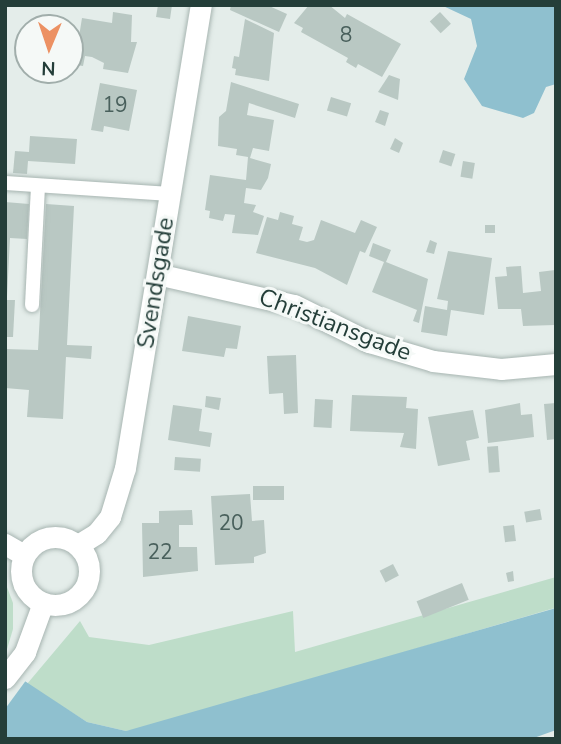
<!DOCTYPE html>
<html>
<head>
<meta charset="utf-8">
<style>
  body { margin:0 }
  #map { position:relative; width:561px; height:744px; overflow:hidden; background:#e4edea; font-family:"Nunito Sans",sans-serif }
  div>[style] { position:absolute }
  .green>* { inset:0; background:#beddc9 }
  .water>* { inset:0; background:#8fc0cf }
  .pier>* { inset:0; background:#e4edea }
  .building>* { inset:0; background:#b9c8c3; transform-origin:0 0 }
  .roads { filter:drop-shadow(0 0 2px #a7b5b1) drop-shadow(0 0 2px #a7b5b1) }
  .lane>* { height:14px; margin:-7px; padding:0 7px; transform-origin:7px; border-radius:7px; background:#fff }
  .street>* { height:21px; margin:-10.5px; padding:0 10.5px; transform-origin:10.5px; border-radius:10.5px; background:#fff }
  .street>.ring { margin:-10.5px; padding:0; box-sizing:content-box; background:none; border:21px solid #fff; border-radius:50% }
  span { translate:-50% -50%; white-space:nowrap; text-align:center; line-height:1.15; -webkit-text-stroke:6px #f5f9f7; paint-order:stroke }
  .number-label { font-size:21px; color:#49605c }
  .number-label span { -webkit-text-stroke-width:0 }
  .street-label { font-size:24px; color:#243e39 }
  .frame { position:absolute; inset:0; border:7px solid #243e39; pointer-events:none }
  .north { position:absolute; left:14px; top:14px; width:70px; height:70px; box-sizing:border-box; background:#f5f9f7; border:2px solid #a1aeab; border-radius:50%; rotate:182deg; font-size:19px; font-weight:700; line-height:28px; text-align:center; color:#243e39 }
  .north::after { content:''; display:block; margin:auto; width:24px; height:32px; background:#ec9163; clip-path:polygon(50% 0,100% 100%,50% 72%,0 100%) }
</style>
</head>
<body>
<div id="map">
  <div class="green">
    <div style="clip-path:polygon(556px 577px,556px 608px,551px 609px,150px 727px,126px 731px,87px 722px,27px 684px,80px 621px,89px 637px,149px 645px,293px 611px,295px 652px)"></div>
    <div style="clip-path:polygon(5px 582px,13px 603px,13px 629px,5px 656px)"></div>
  </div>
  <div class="water">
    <div style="clip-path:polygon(441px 5px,556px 5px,556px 84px,546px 87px,534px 113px,523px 118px,482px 106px,464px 79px,477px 46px,471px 19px)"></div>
    <div style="clip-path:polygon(556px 608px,556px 730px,531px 739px,5px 739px,5px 668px,87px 722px,126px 731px)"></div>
  </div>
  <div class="pier">
    <div style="clip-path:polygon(5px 665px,27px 679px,5px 709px)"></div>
  </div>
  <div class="building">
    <div style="clip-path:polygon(158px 5px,172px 5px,170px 19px,156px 17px)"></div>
    <div style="clip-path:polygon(231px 5px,267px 5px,287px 14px,279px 32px,230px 10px)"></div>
    <div style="clip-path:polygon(309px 5px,329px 5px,345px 18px,347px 14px,401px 44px,382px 77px,358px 64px,356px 68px,346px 62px,348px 58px,301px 32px,303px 28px,294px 23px)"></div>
    <div style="clip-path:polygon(113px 12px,132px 15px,131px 42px,137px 42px,128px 73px,103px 69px,104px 63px,92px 57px,85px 56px,83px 66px,70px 64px,70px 48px,77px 49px,82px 18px,112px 23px)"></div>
    <div style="left:440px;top:12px;width:16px;height:14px;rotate:47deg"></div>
    <div style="clip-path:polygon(245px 19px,274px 33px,269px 81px,235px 75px,236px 69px,232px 68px,234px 56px,239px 57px)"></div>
    <div style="clip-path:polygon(389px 75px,400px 79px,398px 100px,378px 92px)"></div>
    <div style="clip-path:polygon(231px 82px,299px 104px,295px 118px,249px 103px,247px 115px,274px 120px,269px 151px,253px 148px,250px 158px,271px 164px,268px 178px,261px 190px,246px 188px,244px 203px,256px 205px,253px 212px,264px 216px,258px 235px,232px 233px,235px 215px,225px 214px,223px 221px,209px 218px,210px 211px,205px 210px,210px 175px,246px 180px,248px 157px,236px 155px,237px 149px,218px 146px,219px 117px,226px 111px)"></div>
    <div style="clip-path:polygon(100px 83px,137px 90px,129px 131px,104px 126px,103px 132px,91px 130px)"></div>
    <div style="left:331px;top:97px;width:21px;height:14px;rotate:17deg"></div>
    <div style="clip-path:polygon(380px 110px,389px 113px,385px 126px,375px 122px)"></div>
    <div style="clip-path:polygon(30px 136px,77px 139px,75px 164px,28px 161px,27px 174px,13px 173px,15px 151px,29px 152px)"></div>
    <div style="clip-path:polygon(395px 138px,403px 143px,399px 153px,390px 149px)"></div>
    <div style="left:443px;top:150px;width:13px;height:13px;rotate:18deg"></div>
    <div style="left:463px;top:161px;width:12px;height:16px;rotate:9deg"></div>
    <div style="clip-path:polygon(5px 202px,29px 204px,27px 239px,10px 238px,7px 297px)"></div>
    <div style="clip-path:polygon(46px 204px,74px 206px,67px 345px,92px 346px,91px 359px,66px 357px,63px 419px,27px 417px,29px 390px,5px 388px,5px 349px,38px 350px)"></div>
    <div style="clip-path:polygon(280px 212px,294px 216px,292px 224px,303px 227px,299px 240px,307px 242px,314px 240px,321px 220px,355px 233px,361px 220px,377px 227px,365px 253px,360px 251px,347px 285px,315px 268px,256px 253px,267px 217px,278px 220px)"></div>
    <div style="left:485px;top:225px;width:10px;height:8px"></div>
    <div style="clip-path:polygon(430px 240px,437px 243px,434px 254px,426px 252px)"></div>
    <div style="clip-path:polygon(373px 243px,391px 250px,386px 262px,428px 279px,419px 323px,413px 321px,417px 310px,372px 292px,384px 262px,369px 256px)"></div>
    <div style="clip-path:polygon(448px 251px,492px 258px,484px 315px,451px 310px,447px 336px,421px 332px,425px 306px,447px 310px,448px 301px,437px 299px)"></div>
    <div style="clip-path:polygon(521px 266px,523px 293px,541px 291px,539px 272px,555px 270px,555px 325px,523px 326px,521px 309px,498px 309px,495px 277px,507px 276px,506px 267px)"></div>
    <div style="clip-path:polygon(5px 300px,15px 300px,13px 337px,5px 337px)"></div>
    <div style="clip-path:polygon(188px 316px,241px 326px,237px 349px,226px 348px,224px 357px,182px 351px)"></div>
    <div style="clip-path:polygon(296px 355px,298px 413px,284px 414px,283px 393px,269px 394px,267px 356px)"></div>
    <div style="clip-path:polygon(352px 395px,407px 397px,406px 408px,418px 409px,416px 449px,400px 447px,404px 433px,350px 431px)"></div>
    <div style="clip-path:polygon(206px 396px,221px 398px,219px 410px,205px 407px)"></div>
    <div style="left:315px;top:399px;width:18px;height:28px;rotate:3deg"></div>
    <div style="clip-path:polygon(520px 403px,521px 415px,532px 414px,534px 437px,488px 443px,485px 410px)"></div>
    <div style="clip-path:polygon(556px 403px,556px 439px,547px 440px,544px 404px)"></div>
    <div style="clip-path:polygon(173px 405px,202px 409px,199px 431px,212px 433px,210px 447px,168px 440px)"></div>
    <div style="clip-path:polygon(473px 410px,479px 438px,466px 441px,470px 460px,438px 466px,428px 417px)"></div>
    <div style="left:498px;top:446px;width:26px;height:11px;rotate:86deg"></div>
    <div style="left:175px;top:457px;width:26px;height:13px;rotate:4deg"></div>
    <div style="left:253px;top:486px;width:31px;height:14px"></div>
    <div style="clip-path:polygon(250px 494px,252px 521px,264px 520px,266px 553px,254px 557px,254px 563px,215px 565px,211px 496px)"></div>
    <div style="left:540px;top:509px;width:11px;height:16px;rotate:80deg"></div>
    <div style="clip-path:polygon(192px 510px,193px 525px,179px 525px,179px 547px,197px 547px,198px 571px,143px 577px,142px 523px,159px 523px,159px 511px)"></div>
    <div style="left:514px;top:525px;width:16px;height:11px;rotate:83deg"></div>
    <div style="left:393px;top:564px;width:13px;height:15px;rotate:63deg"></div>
    <div style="clip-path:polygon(513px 571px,514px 581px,508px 582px,506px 573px)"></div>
    <div style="left:462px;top:583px;width:18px;height:49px;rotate:68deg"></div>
  </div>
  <div class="roads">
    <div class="lane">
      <div style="left:5px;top:183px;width:166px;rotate:3.8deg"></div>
      <div style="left:32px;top:305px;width:119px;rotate:-87.1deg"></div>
    </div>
    <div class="street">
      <div style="left:157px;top:274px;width:140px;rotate:12.8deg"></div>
      <div style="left:294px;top:305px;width:84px;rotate:26.3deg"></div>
      <div style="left:369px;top:342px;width:67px;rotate:16.5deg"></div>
      <div style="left:433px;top:361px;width:68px;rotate:6.7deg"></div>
      <div style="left:501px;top:369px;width:55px;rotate:-5.2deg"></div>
      <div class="ring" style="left:21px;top:537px;width:47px;height:47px"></div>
      <div style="left:5px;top:544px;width:22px;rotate:30deg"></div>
      <div style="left:78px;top:545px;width:22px;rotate:-32deg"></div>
      <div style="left:97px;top:533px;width:21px;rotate:-51deg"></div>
      <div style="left:110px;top:517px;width:51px;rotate:-73deg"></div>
      <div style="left:125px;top:468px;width:469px;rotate:-80.7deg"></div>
      <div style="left:5px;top:678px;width:33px;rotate:-52deg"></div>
      <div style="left:25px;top:652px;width:52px;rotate:-69.8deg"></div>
    </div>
  </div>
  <div class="number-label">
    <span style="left:346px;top:35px">8</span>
    <span style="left:115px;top:105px">19</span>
    <span style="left:231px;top:523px">20</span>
    <span style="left:160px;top:552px">22</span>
  </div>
  <div class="street-label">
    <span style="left:156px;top:283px;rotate:-81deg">Svendsgade</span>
    <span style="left:335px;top:325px;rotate:21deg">Christiansgade</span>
  </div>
  <div class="frame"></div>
  <div class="north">N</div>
</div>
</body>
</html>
